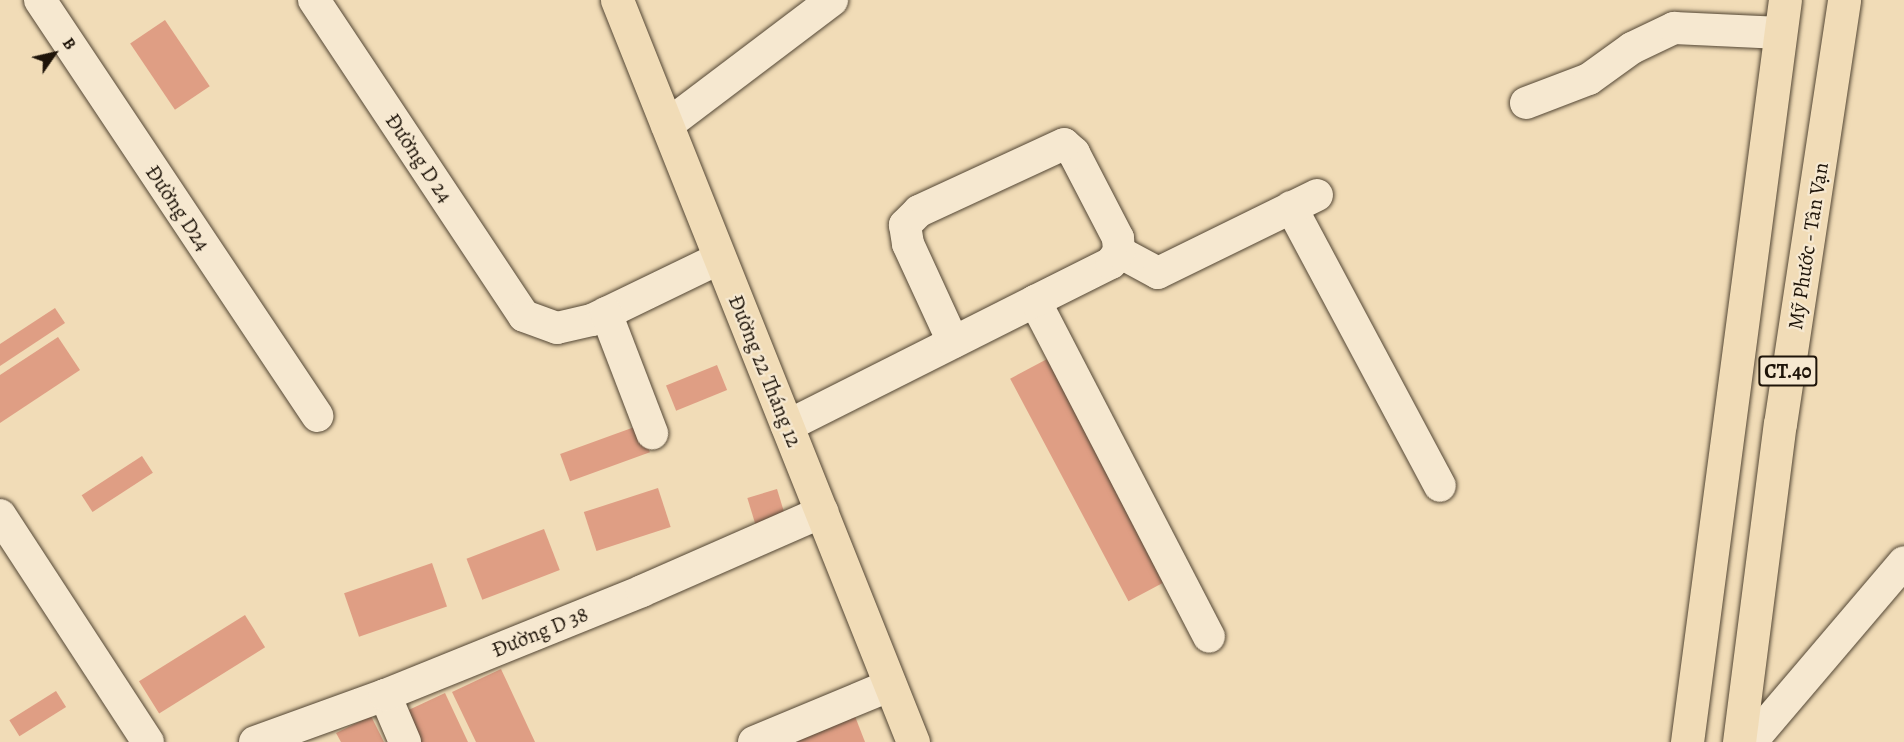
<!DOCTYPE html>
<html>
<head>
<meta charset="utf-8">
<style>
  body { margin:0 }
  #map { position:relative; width:1904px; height:742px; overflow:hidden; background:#f1dcb7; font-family:Alegreya,serif }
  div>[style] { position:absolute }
  .building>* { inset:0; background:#df9e84; transform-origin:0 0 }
  .roads { filter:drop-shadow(0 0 2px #534634) drop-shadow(0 0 2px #534634) }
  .minor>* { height:32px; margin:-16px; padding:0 16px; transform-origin:16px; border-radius:16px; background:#f6e8d0 }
  .major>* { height:33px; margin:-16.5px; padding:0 16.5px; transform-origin:16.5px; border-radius:16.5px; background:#f1dcb7 }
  span { translate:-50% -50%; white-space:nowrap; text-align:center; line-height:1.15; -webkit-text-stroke:4.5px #f6e8d0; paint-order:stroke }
  .shield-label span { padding:2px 4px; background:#f6e8d0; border:2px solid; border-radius:4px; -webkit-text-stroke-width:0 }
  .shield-label { font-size:20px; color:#1e1409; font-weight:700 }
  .street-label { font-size:21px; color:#1e1409 }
  .north { position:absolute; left:24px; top:24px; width:60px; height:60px; -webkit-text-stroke:4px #f6e8d0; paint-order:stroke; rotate:56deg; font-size:16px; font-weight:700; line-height:24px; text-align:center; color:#1e1409 }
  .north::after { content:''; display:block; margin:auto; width:21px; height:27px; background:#1e1409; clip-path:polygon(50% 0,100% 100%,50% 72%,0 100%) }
</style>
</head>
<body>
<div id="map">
  <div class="building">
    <div style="left:165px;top:20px;width:80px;height:42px;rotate:56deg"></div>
    <div style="clip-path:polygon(55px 308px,65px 323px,0 366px,0 344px)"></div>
    <div style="clip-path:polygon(58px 337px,80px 370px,0 423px,0 375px)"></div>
    <div style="left:1049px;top:358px;width:252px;height:44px;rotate:62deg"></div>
    <div style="left:717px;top:365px;width:27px;height:55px;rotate:68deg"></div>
    <div style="left:640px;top:425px;width:29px;height:85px;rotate:70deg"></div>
    <div style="left:142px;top:456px;width:20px;height:72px;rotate:57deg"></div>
    <div style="left:658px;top:488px;width:41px;height:78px;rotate:72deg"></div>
    <div style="left:777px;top:489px;width:34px;height:31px;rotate:73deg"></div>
    <div style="left:544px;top:529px;width:44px;height:83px;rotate:69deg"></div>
    <div style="left:432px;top:563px;width:46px;height:93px;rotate:71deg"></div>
    <div style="left:245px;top:615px;width:38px;height:125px;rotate:58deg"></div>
    <div style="clip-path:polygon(501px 669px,535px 742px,476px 742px,452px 692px)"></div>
    <div style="left:56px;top:691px;width:19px;height:55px;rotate:58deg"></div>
    <div style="clip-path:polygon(445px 693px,468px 742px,412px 742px,400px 714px)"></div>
    <div style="clip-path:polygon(851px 706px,865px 742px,772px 742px)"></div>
    <div style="clip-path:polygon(371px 716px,384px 742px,341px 742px,336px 733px)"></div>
  </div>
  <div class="roads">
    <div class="minor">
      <div style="left:40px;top:0;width:500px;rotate:56.3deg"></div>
      <div style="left:314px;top:0;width:379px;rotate:56.4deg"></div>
      <div style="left:524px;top:316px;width:35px;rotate:20deg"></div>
      <div style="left:557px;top:328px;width:36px;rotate:-13deg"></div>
      <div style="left:592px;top:320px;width:142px;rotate:-25.8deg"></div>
      <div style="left:1526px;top:103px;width:67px;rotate:-20.9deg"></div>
      <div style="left:1589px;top:79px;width:53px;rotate:-35.8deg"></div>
      <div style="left:1632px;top:48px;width:47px;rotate:-25.5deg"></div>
      <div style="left:1674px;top:28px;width:107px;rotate:2.7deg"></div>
      <div style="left:667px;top:125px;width:207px;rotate:-37.1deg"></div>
      <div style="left:1291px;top:207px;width:316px;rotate:61.9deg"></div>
      <div style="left:1119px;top:252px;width:44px;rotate:28.3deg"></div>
      <div style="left:1158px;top:273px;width:177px;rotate:-26.1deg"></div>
      <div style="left:1035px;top:301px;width:378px;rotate:62.6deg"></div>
      <div style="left:606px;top:313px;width:129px;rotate:69deg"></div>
      <div style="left:787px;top:426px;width:278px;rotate:-26.7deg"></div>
      <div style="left:1035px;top:301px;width:85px;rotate:-26.6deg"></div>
      <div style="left:1111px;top:263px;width:14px;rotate:-54deg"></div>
      <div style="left:1119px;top:252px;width:14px;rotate:-94deg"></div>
      <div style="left:1118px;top:238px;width:96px;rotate:-117.4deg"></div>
      <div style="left:1074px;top:153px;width:13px;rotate:-138deg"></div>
      <div style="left:1064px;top:144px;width:160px;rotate:155.2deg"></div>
      <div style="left:919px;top:211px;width:20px;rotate:135deg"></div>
      <div style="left:905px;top:225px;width:19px;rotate:81deg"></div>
      <div style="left:908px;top:244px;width:108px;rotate:65.3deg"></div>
      <div style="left:0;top:515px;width:271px;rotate:56.9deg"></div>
      <div style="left:385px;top:695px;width:51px;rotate:66.9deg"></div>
      <div style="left:255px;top:742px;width:138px;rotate:-19.9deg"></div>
      <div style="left:385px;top:695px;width:277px;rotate:-22deg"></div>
      <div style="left:642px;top:591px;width:197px;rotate:-23.7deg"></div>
      <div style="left:754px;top:742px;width:148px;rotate:-22.6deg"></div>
      <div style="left:1751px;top:742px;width:236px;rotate:-49.6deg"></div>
    </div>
    <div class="major">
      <div style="left:617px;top:0;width:799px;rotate:68.25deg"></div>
      <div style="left:1687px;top:742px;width:748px;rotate:-82.48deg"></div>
      <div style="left:1739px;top:742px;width:321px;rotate:-82.7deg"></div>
      <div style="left:1780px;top:424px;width:429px;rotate:-81.4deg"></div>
    </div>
  </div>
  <div class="shield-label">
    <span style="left:1788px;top:371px">CT.40</span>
  </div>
  <div class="street-label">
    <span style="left:419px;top:158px;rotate:56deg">Đường D 24</span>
    <span style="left:178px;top:208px;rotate:56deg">Đường D24</span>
    <span style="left:1808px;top:246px;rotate:-81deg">Mỹ Phước - Tân Vạn</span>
    <span style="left:765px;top:371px;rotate:68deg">Đường 22 Tháng 12</span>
    <span style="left:540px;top:632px;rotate:-22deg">Đường D 38</span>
  </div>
  <div class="north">B</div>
</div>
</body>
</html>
